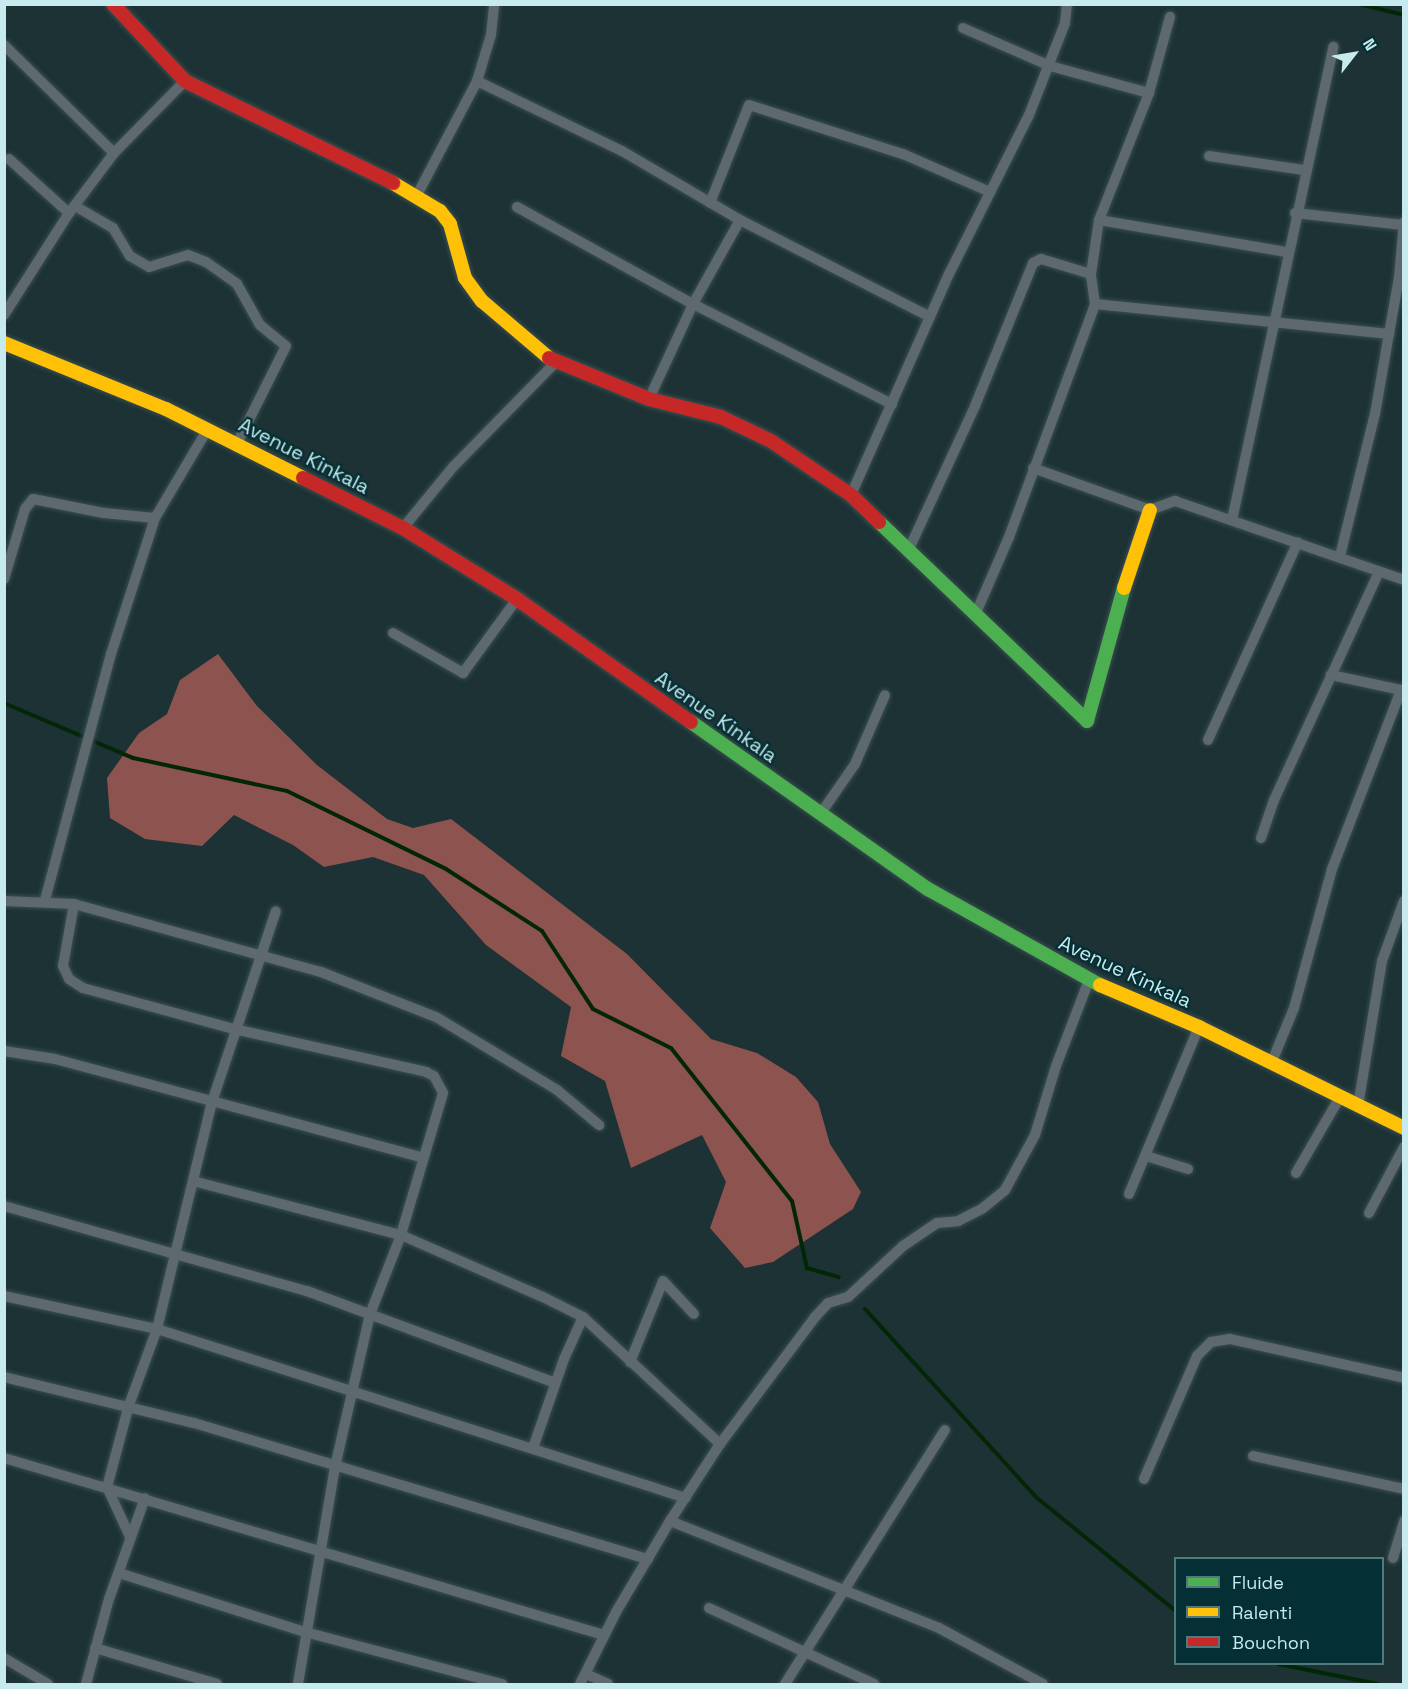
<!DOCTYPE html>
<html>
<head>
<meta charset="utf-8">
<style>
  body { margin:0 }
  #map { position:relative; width:1408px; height:1689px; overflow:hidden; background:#1c3234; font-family:"Space Grotesk",sans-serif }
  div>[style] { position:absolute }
  .forest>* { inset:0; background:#8c534f }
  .stream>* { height:4px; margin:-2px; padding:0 2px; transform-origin:2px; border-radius:2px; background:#032607 }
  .roads { filter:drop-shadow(0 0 2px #394e4f) drop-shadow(0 0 2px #394e4f) }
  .street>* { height:10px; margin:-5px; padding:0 5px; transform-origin:5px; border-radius:5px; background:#5e686f }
  .fast>* { height:14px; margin:-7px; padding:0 7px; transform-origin:7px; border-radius:7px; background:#4caf50 }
  .slow>* { height:14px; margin:-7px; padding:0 7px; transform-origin:7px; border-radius:7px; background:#ffc107 }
  .jam>* { height:14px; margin:-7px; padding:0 7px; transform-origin:7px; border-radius:7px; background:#c62828 }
  span { translate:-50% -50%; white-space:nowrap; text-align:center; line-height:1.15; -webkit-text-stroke:4.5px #042f34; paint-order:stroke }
  .street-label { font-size:20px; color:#c6eaee }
  .frame { position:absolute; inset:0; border:6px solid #c6eaee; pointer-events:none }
  .legend { position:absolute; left:1174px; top:1557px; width:210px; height:108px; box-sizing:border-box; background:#042f34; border:2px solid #527a7e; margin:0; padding:8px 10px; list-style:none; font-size:18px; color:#c6eaee }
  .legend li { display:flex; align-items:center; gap:12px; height:30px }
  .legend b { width:30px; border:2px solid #527a7e }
  .north { position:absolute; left:1324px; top:24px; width:60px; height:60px; -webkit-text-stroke:4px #042f34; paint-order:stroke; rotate:59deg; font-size:16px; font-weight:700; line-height:24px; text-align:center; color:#c6eaee }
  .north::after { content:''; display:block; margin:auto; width:21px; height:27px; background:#c6eaee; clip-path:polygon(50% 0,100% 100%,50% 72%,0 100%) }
</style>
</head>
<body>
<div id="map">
  <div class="forest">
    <div style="clip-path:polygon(218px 654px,257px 706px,317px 765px,387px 819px,413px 828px,451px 819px,627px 954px,711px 1039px,757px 1053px,796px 1077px,818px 1102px,830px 1144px,861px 1192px,853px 1209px,773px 1262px,745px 1268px,710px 1228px,726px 1182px,702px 1135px,631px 1168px,605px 1081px,561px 1056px,571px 1007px,486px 945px,424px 875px,373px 857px,324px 867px,293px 845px,234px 815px,202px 846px,145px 839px,110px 818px,107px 778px,139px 733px,167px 714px,180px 680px)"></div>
  </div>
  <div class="stream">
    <div style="left:737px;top:4px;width:25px"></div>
    <div style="left:1359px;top:4px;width:46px;rotate:13.7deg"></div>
    <div style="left:4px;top:703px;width:140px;rotate:23.1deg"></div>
    <div style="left:133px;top:758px;width:157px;rotate:12.1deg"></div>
    <div style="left:287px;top:791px;width:177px;rotate:26.1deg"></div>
    <div style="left:446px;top:869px;width:114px;rotate:32.9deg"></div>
    <div style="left:542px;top:931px;width:93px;rotate:56.8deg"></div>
    <div style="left:593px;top:1009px;width:87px;rotate:26.6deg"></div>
    <div style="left:671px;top:1048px;width:195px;rotate:51.7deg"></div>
    <div style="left:792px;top:1201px;width:69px;rotate:77.4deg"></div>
    <div style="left:807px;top:1268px;width:33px;rotate:16deg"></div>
    <div style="left:865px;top:1309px;width:254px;rotate:47.7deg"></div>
    <div style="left:1036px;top:1497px;width:181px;rotate:39.2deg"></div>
    <div style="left:1278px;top:1664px;width:102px;rotate:11.3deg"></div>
  </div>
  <div class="roads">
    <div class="street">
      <div style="left:963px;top:28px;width:95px;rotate:23.6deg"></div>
      <div style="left:1050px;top:66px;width:103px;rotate:15.3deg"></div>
      <div style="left:4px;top:45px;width:154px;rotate:44.5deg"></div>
      <div style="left:477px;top:81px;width:161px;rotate:25.8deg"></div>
      <div style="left:622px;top:151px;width:137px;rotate:30.3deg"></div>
      <div style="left:740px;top:220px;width:213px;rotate:27deg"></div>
      <div style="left:1209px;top:156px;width:96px;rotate:8.4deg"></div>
      <div style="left:9px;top:159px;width:81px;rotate:42deg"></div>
      <div style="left:417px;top:195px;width:129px;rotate:-62.2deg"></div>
      <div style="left:477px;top:81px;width:48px;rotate:-73.1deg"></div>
      <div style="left:491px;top:35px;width:31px;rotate:-84deg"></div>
      <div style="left:710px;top:203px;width:105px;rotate:-68.3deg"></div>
      <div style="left:749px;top:105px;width:162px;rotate:17.7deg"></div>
      <div style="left:903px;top:154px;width:95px;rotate:23.6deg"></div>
      <div style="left:75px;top:206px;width:44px;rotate:30.1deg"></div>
      <div style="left:113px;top:228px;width:33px;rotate:59deg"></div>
      <div style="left:130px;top:256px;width:22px;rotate:30deg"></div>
      <div style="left:149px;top:267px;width:41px;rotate:-17.1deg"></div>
      <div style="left:188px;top:255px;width:19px;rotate:21deg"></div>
      <div style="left:206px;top:262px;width:38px;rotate:35deg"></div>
      <div style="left:237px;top:284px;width:47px;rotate:60.7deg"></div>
      <div style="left:260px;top:325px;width:33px;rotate:39deg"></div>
      <div style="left:286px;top:346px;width:110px;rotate:116.6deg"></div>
      <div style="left:517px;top:207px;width:201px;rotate:28.9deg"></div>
      <div style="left:693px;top:304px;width:223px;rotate:26.7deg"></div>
      <div style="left:1295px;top:213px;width:109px;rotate:6.3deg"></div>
      <div style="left:1099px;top:220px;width:190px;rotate:9.7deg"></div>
      <div style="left:1399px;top:277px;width:55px;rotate:-84.8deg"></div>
      <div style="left:1095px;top:304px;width:296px;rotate:5.8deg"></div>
      <div style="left:1389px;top:334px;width:58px;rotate:-80deg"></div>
      <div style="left:1399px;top:277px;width:5px"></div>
      <div style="left:4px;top:315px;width:121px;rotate:-57.5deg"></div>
      <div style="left:69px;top:213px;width:75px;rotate:-53.1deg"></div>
      <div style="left:114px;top:153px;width:101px;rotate:-45.4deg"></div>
      <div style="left:649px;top:399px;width:105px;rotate:-65.1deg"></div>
      <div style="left:693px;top:304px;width:96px;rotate:-60.8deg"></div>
      <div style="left:1033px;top:468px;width:124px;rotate:19.7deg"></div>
      <div style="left:1150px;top:510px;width:27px;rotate:-20deg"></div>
      <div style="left:1175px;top:501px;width:242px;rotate:19deg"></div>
      <div style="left:851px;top:495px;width:240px;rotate:-66.1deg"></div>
      <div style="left:948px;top:276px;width:180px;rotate:-63.3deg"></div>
      <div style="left:1029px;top:115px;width:99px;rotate:-68.6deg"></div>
      <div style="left:1065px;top:23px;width:19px;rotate:-84deg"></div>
      <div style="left:1232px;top:520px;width:484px;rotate:-77.9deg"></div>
      <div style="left:403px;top:528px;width:79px;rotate:-50.7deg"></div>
      <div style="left:453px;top:467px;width:146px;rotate:-45.6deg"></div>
      <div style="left:909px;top:549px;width:157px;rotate:-65.2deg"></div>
      <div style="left:975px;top:406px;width:154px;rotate:-67.9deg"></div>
      <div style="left:1033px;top:263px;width:9px;rotate:-27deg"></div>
      <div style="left:1041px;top:259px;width:52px;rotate:16.7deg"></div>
      <div style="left:1340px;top:556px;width:146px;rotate:-76.2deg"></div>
      <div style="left:1375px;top:414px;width:81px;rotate:-80.1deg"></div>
      <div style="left:4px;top:579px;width:73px;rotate:-73.3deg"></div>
      <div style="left:25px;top:509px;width:13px;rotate:-51deg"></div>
      <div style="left:33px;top:499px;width:72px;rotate:11.2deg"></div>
      <div style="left:104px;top:513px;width:51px;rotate:5.6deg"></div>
      <div style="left:976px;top:613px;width:83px;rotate:-66.5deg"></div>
      <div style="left:1009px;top:537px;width:248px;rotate:-69.7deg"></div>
      <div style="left:1095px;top:304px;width:30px;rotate:-98deg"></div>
      <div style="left:1091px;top:274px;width:55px;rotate:-81.6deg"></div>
      <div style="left:1099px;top:220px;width:136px;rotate:-68.5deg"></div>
      <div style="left:1149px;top:93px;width:79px;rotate:-74.6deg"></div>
      <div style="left:393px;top:633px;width:81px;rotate:29.7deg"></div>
      <div style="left:463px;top:673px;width:92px;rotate:-53.9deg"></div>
      <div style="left:1208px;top:740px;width:217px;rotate:-65.6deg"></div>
      <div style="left:821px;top:813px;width:60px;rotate:-55.2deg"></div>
      <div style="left:855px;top:764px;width:75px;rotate:-66.5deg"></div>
      <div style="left:1261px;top:838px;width:40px;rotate:-71.1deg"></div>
      <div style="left:1274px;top:800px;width:251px;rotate:-65.3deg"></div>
      <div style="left:45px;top:900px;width:255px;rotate:-75deg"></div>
      <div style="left:111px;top:654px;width:143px;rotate:-72.1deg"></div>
      <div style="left:155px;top:518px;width:102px;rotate:-59.4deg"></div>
      <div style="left:4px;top:901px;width:70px;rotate:2.5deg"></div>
      <div style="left:74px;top:904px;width:256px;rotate:15.4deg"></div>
      <div style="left:321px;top:972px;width:123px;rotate:21.4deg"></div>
      <div style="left:436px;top:1017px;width:141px;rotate:31.1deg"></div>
      <div style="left:557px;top:1090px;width:55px;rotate:39.8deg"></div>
      <div style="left:74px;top:904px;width:63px;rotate:100.1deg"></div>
      <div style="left:63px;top:966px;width:14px;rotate:65deg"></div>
      <div style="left:69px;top:979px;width:17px;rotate:33deg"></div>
      <div style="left:83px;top:988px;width:156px;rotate:15.2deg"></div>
      <div style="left:234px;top:1029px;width:197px;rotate:12.6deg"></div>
      <div style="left:426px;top:1072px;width:9px;rotate:27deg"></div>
      <div style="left:434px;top:1076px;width:19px;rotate:62deg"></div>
      <div style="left:443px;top:1093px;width:148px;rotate:106.5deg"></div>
      <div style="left:401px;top:1235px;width:85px;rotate:111.4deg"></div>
      <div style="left:370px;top:1314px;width:157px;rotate:102.9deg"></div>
      <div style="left:335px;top:1467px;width:220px;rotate:99.7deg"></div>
      <div style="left:4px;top:1051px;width:52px;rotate:8.9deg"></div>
      <div style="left:55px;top:1059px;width:379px;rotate:15deg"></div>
      <div style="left:1271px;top:1064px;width:61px;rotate:-67.7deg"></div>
      <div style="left:1294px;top:1008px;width:144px;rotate:-74.7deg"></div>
      <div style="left:1332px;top:869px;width:192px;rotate:-68.9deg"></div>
      <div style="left:1401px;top:690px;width:72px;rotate:-167.9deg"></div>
      <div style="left:1358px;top:1106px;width:147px;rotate:-80.6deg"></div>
      <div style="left:1382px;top:961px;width:64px;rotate:-69.9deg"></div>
      <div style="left:1146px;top:1156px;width:44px;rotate:17.2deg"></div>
      <div style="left:1296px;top:1173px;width:88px;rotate:-59.9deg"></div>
      <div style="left:193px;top:1181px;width:215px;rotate:14.6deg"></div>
      <div style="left:401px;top:1235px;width:155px;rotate:23.6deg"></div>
      <div style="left:543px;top:1297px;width:45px;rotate:26.6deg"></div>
      <div style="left:583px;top:1317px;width:187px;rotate:42.8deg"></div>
      <div style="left:1129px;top:1194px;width:181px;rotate:-67.3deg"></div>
      <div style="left:4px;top:1206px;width:315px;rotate:15.7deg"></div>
      <div style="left:307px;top:1291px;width:265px;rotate:20.3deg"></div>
      <div style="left:1369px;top:1213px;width:75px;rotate:-62.1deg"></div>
      <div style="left:4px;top:1296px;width:157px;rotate:12.2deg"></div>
      <div style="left:157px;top:1329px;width:555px;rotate:17.72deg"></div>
      <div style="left:630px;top:1362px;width:87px;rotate:-67.8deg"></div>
      <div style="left:663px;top:1281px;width:45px;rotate:46.8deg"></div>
      <div style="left:4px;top:1377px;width:195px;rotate:13.6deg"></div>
      <div style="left:194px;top:1423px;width:474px;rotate:16.7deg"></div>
      <div style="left:533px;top:1448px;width:94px;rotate:-70.8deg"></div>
      <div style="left:564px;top:1359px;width:46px;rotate:-65.7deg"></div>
      <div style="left:1253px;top:1456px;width:155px;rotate:12.3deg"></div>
      <div style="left:4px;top:1458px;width:626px;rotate:16.44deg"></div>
      <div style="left:1144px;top:1479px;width:134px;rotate:-66.7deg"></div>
      <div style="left:1197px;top:1356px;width:20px;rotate:-45deg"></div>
      <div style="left:1211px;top:1342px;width:19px;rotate:-9deg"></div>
      <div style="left:1230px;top:1339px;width:178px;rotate:12.6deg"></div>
      <div style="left:670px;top:1521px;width:289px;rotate:21.7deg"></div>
      <div style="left:939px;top:1628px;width:118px;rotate:28.3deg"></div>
      <div style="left:130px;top:1537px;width:55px;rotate:-114.7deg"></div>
      <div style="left:107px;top:1487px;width:85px;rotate:-75deg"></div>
      <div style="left:129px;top:1405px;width:81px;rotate:-69.8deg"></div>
      <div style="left:157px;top:1329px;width:234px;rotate:-76.4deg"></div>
      <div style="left:212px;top:1102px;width:201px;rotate:-71.5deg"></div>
      <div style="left:1393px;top:1558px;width:39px;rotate:-73deg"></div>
      <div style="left:119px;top:1573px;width:195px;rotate:17.6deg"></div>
      <div style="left:305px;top:1632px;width:204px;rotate:14.8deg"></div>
      <div style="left:709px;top:1608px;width:182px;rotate:24.7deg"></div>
      <div style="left:95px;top:1648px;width:127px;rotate:16.4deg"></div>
      <div style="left:4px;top:1658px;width:51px;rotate:30.6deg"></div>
      <div style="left:586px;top:1674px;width:24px;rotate:24deg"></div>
      <div style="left:86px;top:1684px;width:88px;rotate:-74.9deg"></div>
      <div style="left:109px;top:1599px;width:107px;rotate:-70.4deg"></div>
      <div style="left:580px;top:1684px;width:80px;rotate:-63.4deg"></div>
      <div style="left:616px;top:1612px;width:106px;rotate:-59.3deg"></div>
      <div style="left:670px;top:1521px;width:92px;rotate:-57deg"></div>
      <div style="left:720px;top:1444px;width:159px;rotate:-53.2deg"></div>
      <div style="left:815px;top:1317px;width:19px;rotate:-47deg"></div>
      <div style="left:828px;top:1303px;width:21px;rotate:-17deg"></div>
      <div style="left:848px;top:1297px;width:75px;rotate:-42.8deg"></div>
      <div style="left:903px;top:1246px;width:41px;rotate:-34.1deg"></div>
      <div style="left:937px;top:1223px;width:21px;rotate:-5deg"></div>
      <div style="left:958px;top:1221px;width:28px;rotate:-27deg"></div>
      <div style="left:983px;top:1208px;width:28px;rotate:-39deg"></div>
      <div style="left:1005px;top:1190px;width:63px;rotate:-61.4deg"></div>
      <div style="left:1035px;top:1135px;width:72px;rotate:-73.1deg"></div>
      <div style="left:1056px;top:1066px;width:92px;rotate:-69deg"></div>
      <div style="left:785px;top:1684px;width:300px;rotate:-57.8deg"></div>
    </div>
    <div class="fast">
      <div style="left:879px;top:522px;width:288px;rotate:43.7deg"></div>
      <div style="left:1087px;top:721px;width:138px;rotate:-74.5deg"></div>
      <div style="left:691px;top:722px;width:290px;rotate:35.2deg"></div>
      <div style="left:928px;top:889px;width:197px;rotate:29.2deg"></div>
    </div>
    <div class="slow">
      <div style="left:393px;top:183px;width:55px;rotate:30.8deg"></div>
      <div style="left:440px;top:211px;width:16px;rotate:52deg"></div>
      <div style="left:450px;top:224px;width:56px;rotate:74.5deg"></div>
      <div style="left:465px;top:278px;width:29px;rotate:54deg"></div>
      <div style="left:482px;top:301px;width:88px;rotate:40.4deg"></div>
      <div style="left:4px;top:343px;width:175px;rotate:22.2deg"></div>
      <div style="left:166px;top:409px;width:153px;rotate:26.7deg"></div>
      <div style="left:1124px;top:588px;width:82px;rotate:-71.6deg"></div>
      <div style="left:1100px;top:985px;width:108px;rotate:23deg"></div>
      <div style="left:1199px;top:1027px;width:229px;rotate:26.2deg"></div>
    </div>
    <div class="jam">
      <div style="left:113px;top:4px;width:105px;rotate:46.9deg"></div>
      <div style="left:185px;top:81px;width:232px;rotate:26.1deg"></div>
      <div style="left:549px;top:358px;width:108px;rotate:22.3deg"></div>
      <div style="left:649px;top:399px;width:74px;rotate:14deg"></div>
      <div style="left:721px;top:417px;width:55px;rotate:25.6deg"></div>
      <div style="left:771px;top:441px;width:97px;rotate:34deg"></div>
      <div style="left:851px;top:495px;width:39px;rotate:44deg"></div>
      <div style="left:303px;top:478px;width:112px;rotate:26.6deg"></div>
      <div style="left:403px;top:528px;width:134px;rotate:31.9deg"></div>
      <div style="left:517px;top:599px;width:213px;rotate:35.3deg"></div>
    </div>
  </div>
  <div class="street-label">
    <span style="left:304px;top:456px;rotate:27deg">Avenue Kinkala</span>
    <span style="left:716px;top:717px;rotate:35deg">Avenue Kinkala</span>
    <span style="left:1125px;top:972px;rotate:25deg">Avenue Kinkala</span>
  </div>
  <div class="frame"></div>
  <ul class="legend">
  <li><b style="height:8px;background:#4caf50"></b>Fluide</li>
  <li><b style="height:8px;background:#ffc107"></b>Ralenti</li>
  <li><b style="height:8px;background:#c62828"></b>Bouchon</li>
  </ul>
  <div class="north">N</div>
</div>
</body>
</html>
